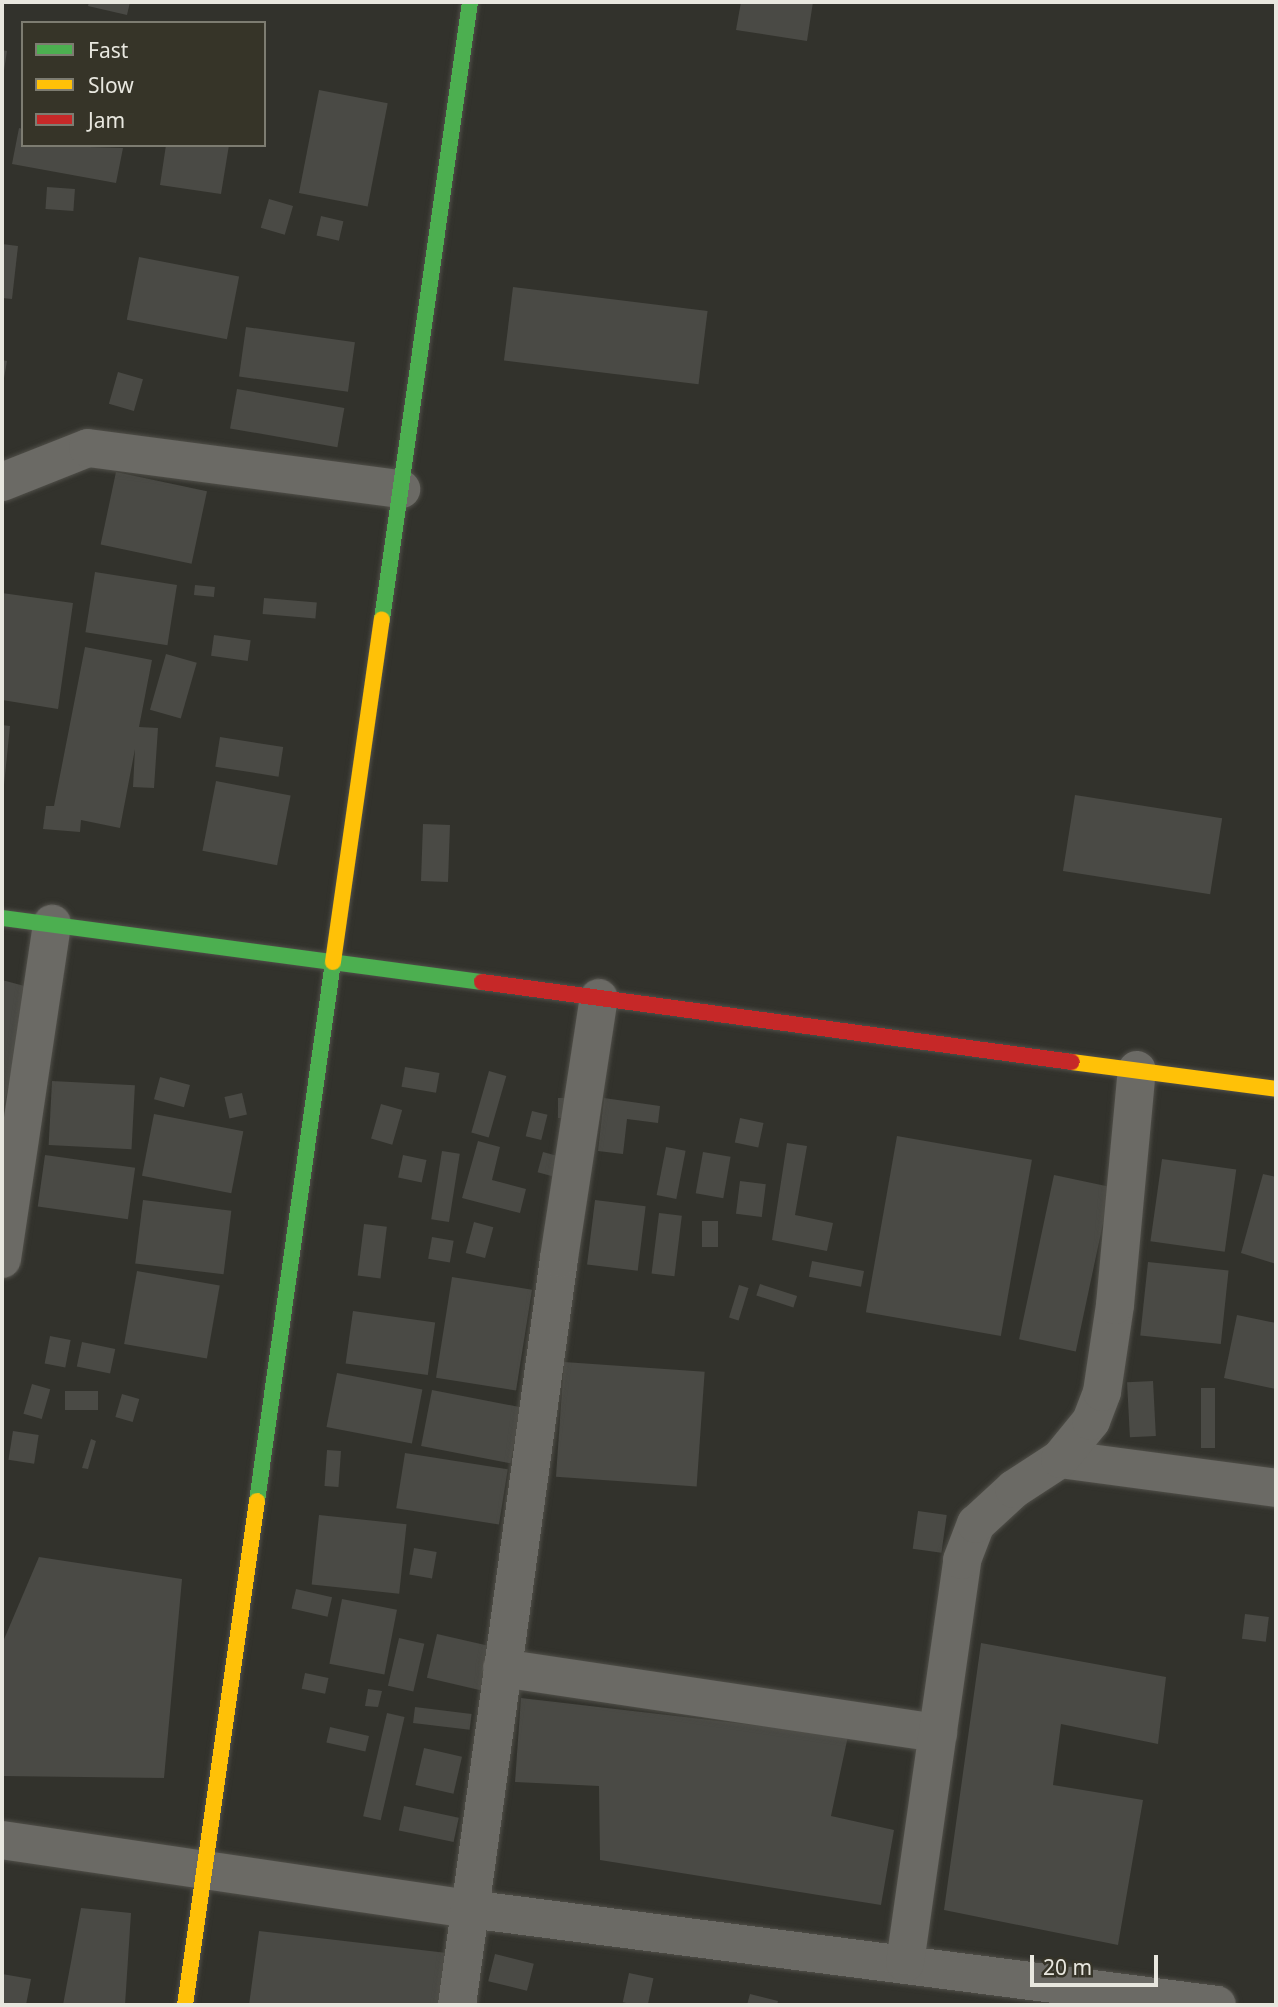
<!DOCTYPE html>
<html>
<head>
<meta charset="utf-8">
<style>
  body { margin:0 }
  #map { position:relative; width:1278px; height:2007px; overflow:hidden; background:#32322c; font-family:"Noto Sans",sans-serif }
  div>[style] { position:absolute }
  .building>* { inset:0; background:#4a4a45; transform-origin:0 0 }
  .roads { filter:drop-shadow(0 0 2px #504f49) drop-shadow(0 0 2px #504f49) }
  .street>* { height:38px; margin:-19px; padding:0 19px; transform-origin:19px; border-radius:19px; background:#6b6a65 }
  .fast>* { height:16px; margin:-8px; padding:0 8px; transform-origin:8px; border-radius:8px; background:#4caf50 }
  .slow>* { height:16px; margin:-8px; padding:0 8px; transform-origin:8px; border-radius:8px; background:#ffc107 }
  .jam>* { height:16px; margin:-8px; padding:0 8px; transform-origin:8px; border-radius:8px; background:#c62828 }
  span { translate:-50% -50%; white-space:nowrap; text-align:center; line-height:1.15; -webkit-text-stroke:5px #363428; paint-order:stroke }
  .frame { position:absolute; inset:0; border:4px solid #e8e7df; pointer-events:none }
  .legend { position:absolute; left:21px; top:21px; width:245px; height:126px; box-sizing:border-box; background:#363428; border:2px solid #7d7c71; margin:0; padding:9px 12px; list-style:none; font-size:21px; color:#e8e7df }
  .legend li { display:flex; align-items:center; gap:14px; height:35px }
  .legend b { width:35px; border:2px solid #7d7c71 }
  .scale { position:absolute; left:1030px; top:1955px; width:128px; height:32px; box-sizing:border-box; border:4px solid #e8e7df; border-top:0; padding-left:9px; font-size:21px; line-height:24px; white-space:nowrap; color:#e8e7df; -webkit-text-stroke:5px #363428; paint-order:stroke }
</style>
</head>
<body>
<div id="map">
  <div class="building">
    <div style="clip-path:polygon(89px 2px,130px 2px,127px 15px,88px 6px)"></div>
    <div style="clip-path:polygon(741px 2px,813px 2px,807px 41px,736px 30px)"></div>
    <div style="clip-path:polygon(2px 50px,7px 51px,3px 77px,2px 77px)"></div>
    <div style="left:319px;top:90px;width:70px;height:105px;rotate:11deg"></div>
    <div style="clip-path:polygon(19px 128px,23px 129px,23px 145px,123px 148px,116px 183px,12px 164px)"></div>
    <div style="clip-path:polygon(166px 145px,229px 145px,221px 194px,160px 185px)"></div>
    <div style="left:47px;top:187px;width:28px;height:22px;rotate:4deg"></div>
    <div style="left:269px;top:199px;width:25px;height:30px;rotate:16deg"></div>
    <div style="left:321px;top:216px;width:23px;height:20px;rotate:13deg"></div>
    <div style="clip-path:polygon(2px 244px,18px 246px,12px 299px,2px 298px)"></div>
    <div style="left:139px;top:257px;width:102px;height:64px;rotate:11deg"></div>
    <div style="left:513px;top:287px;width:196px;height:74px;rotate:7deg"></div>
    <div style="left:246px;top:327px;width:110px;height:50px;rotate:8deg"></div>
    <div style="clip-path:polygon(2px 360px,7px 361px,3px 384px,2px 384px)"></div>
    <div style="left:118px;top:372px;width:26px;height:33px;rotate:16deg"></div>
    <div style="left:237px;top:389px;width:109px;height:40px;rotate:10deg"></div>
    <div style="left:116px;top:472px;width:93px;height:74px;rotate:12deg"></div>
    <div style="left:95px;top:572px;width:83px;height:61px;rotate:9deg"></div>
    <div style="left:195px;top:585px;width:20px;height:10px;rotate:6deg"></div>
    <div style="clip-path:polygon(2px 593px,73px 603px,58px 709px,2px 700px)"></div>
    <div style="left:264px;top:598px;width:53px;height:16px;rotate:5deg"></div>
    <div style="left:214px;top:635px;width:37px;height:21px;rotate:8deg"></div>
    <div style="clip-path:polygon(85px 647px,152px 660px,139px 727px,158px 728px,154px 788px,133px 787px,135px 749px,120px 828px,81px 820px,80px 832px,43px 829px,46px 806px,54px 806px)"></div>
    <div style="left:166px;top:654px;width:32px;height:58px;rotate:16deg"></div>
    <div style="clip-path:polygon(2px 725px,10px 726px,4px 785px,2px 785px)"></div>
    <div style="left:220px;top:737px;width:64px;height:30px;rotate:9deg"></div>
    <div style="left:216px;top:781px;width:76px;height:71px;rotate:11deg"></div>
    <div style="left:1075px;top:795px;width:149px;height:77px;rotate:9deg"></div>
    <div style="left:423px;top:824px;width:27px;height:57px;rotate:2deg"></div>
    <div style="clip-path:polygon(2px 980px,32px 988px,3px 1110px,2px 1110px)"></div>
    <div style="left:405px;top:1067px;width:35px;height:20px;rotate:10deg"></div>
    <div style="left:489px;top:1071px;width:18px;height:64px;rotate:16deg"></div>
    <div style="left:160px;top:1077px;width:31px;height:23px;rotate:15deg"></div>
    <div style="left:52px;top:1081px;width:83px;height:64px;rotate:3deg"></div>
    <div style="left:242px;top:1093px;width:22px;height:18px;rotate:77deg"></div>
    <div style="left:558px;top:1098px;width:9px;height:20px"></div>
    <div style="clip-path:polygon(604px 1098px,660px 1106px,658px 1123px,627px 1119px,623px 1154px,598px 1151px)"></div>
    <div style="left:381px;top:1104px;width:22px;height:36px;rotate:16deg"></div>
    <div style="left:532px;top:1111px;width:16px;height:26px;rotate:14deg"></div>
    <div style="left:154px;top:1114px;width:91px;height:63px;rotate:11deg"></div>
    <div style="left:740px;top:1118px;width:24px;height:25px;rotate:12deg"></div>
    <div style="left:897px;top:1136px;width:137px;height:179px;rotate:10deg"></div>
    <div style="clip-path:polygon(478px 1141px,500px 1147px,492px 1180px,526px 1189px,520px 1213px,462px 1198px)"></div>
    <div style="clip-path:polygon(787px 1143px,807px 1146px,795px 1215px,833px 1223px,827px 1251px,772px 1240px)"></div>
    <div style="left:666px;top:1147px;width:20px;height:49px;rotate:11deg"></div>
    <div style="left:442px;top:1151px;width:18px;height:69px;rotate:9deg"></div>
    <div style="left:543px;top:1152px;width:23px;height:21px;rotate:15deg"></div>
    <div style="left:703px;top:1152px;width:28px;height:42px;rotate:10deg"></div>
    <div style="left:45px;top:1155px;width:91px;height:52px;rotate:8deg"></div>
    <div style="left:403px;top:1155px;width:24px;height:23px;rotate:12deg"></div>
    <div style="left:1162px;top:1159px;width:75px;height:83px;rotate:8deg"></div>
    <div style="clip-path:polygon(1263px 1174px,1276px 1177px,1276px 1264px,1241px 1253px)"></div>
    <div style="left:1054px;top:1175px;width:58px;height:168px;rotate:12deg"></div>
    <div style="left:740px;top:1181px;width:26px;height:33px;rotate:7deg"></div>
    <div style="left:143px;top:1200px;width:89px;height:64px;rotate:7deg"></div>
    <div style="left:595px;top:1200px;width:51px;height:65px;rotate:7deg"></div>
    <div style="left:659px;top:1213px;width:23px;height:61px;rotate:7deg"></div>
    <div style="left:702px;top:1221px;width:16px;height:26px"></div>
    <div style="left:474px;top:1222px;width:20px;height:32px;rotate:15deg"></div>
    <div style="left:364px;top:1224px;width:23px;height:52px;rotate:7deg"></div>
    <div style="left:432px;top:1237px;width:22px;height:22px;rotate:10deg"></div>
    <div style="left:812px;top:1261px;width:53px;height:16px;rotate:11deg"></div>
    <div style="left:1148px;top:1262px;width:81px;height:74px;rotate:6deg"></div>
    <div style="left:137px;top:1271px;width:84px;height:74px;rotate:10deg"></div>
    <div style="left:452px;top:1277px;width:81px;height:102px;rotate:9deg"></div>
    <div style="left:760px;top:1284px;width:39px;height:12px;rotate:18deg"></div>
    <div style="left:739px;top:1285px;width:10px;height:34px;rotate:17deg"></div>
    <div style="left:353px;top:1311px;width:83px;height:53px;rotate:8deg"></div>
    <div style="clip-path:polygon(1237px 1315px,1276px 1323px,1276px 1389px,1224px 1378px)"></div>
    <div style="left:50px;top:1336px;width:21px;height:28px;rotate:11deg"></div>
    <div style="left:82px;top:1342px;width:34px;height:25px;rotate:12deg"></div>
    <div style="left:564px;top:1362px;width:141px;height:115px;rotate:4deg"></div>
    <div style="left:337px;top:1373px;width:87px;height:55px;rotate:11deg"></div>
    <div style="left:1153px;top:1381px;width:55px;height:26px;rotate:87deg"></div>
    <div style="left:32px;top:1384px;width:19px;height:31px;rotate:16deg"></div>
    <div style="left:1201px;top:1388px;width:14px;height:60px"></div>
    <div style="left:432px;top:1390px;width:91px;height:57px;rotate:11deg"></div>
    <div style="left:98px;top:1391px;width:19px;height:33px;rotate:90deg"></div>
    <div style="left:122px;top:1394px;width:18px;height:24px;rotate:16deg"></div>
    <div style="left:13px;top:1431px;width:26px;height:29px;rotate:9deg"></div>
    <div style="clip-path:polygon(91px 1439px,96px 1441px,88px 1469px,82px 1468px)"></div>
    <div style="left:327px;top:1450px;width:14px;height:36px;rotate:4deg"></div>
    <div style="left:405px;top:1453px;width:104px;height:56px;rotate:9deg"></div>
    <div style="left:918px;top:1511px;width:29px;height:38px;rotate:8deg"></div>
    <div style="left:319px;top:1515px;width:88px;height:70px;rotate:6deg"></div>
    <div style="left:414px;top:1548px;width:23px;height:27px;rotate:10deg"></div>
    <div style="clip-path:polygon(39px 1557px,182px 1579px,164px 1778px,2px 1776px,2px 1644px)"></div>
    <div style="left:296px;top:1589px;width:37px;height:20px;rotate:13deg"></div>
    <div style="left:342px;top:1599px;width:56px;height:66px;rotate:11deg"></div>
    <div style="left:1245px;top:1614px;width:24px;height:25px;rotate:7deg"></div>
    <div style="left:437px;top:1634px;width:55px;height:45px;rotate:13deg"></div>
    <div style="left:399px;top:1638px;width:26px;height:49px;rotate:13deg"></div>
    <div style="clip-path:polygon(981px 1643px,1166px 1677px,1158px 1744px,1061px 1724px,1053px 1785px,1143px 1800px,1118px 1945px,944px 1910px)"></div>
    <div style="left:305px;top:1673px;width:24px;height:16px;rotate:12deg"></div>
    <div style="clip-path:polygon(368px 1689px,382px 1691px,378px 1707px,365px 1706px)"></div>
    <div style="clip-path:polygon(521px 1698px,848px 1736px,831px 1816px,894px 1830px,881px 1905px,600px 1860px,599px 1786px,515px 1782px)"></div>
    <div style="left:415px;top:1707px;width:57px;height:16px;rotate:7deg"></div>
    <div style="left:387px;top:1713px;width:18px;height:106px;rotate:13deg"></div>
    <div style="left:330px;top:1727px;width:40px;height:16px;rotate:13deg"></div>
    <div style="left:424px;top:1748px;width:39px;height:38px;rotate:13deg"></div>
    <div style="left:404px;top:1806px;width:56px;height:25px;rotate:12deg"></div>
    <div style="clip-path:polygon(81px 1908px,131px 1913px,125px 2005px,63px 2005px)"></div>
    <div style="clip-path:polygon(259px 1931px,447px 1953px,440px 2005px,249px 2005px)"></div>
    <div style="left:495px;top:1954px;width:40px;height:28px;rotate:14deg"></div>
    <div style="left:629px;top:1973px;width:25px;height:30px;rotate:12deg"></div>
    <div style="clip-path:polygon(2px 1974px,31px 1979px,26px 2005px,2px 2005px)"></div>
    <div style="clip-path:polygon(750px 1994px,778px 2001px,777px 2005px,747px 2005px)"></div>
  </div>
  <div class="roads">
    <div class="street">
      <div style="left:2px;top:482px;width:92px;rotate:-21.6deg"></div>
      <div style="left:88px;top:448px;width:316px;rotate:7.5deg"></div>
      <div style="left:2px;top:1259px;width:339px;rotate:-81.5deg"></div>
      <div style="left:1060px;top:1459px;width:218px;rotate:7.6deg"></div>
      <div style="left:502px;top:1668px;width:441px;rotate:8.5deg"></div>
      <div style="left:2px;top:1840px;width:472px;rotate:8.4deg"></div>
      <div style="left:469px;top:1909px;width:754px;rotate:7.31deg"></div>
      <div style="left:905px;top:1963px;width:407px;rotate:-81.9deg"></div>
      <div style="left:962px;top:1560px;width:39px;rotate:-69deg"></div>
      <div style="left:976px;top:1524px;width:52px;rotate:-42.6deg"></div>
      <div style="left:1014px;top:1489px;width:55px;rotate:-33.1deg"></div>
      <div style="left:1060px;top:1459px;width:49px;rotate:-50.8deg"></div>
      <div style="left:1091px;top:1421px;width:31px;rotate:-69deg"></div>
      <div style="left:1102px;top:1392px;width:88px;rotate:-81.5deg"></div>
      <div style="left:1115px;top:1305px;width:236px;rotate:-84.7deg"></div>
      <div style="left:457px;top:2005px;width:754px;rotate:-82.22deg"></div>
      <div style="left:559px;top:1258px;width:263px;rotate:-81.3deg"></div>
    </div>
    <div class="fast">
      <div style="left:382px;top:619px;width:623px;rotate:-81.88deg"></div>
      <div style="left:2px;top:918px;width:484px;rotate:7.6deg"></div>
      <div style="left:257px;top:1501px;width:544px;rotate:-81.97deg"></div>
    </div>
    <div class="slow">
      <div style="left:333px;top:962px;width:346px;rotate:-81.9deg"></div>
      <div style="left:1072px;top:1062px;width:206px;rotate:7.5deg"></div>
      <div style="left:185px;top:2005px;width:509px;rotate:-81.87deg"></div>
    </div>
    <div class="jam">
      <div style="left:482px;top:982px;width:595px;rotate:7.72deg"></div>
    </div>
  </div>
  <div class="frame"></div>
  <ul class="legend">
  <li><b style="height:9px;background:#4caf50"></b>Fast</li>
  <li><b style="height:9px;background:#ffc107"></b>Slow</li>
  <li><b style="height:9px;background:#c62828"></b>Jam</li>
  </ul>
  <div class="scale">20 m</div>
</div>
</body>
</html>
